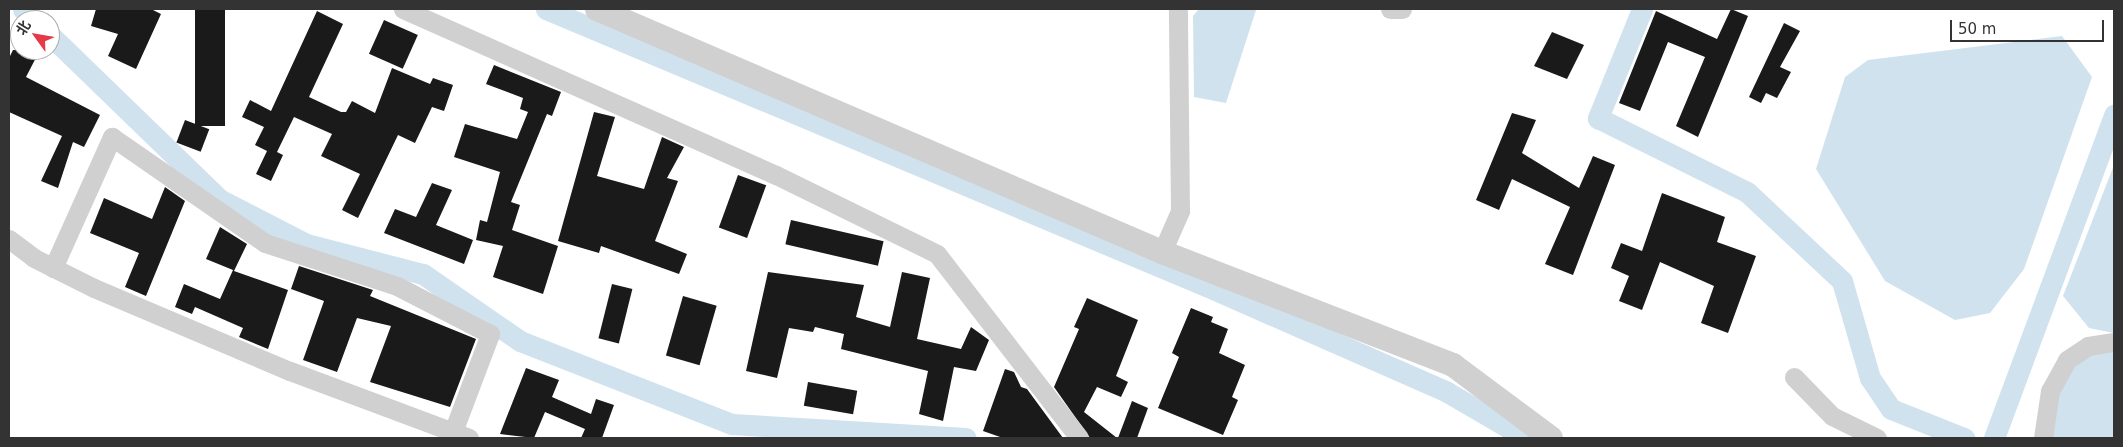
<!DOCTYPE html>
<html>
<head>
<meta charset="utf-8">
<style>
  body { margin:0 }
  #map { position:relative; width:2123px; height:447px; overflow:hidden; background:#fff; font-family:"DejaVu Sans","Noto Sans SC",sans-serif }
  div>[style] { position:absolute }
  .water>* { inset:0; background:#cfe2ee }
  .canal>* { height:21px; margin:-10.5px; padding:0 10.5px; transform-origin:10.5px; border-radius:10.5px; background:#cfe2ee }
  .building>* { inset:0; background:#1a1a1a; transform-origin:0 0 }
  .minor>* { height:19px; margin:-9.5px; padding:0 9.5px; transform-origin:9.5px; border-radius:9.5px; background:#d0d0d0 }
  .tertiary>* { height:24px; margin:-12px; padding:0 12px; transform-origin:12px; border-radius:12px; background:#d0d0d0 }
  span { translate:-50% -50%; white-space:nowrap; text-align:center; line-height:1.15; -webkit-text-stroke:5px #fff; paint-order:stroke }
  .frame { position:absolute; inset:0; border:10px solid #333; pointer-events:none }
  .north { position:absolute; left:10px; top:10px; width:50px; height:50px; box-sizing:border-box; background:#fff; border:1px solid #adadad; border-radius:50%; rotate:302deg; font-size:14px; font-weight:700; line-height:20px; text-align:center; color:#333 }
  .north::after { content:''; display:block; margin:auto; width:18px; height:22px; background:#e63946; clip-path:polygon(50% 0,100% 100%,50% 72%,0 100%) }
  .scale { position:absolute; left:1950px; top:20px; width:154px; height:22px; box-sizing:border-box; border:2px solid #333; border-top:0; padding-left:6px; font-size:15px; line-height:18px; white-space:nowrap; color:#333; -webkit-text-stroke:4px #fff; paint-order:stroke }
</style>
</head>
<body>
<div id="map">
  <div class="water">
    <div style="clip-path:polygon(1199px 9px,1256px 10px,1226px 103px,1194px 97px,1193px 16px)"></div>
    <div style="clip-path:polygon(2062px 36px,2092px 77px,2024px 269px,1990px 313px,1955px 320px,1885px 281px,1816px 169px,1845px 77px,1868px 60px)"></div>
    <div style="clip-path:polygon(2114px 165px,2114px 333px,2089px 328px,2063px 296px)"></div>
    <div style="clip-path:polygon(2114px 347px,2114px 438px,2048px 438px,2054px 385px,2095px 350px)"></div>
  </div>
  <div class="canal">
    <div style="left:23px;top:9px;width:16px;rotate:45deg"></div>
    <div style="left:546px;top:9px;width:716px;rotate:22.77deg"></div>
    <div style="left:1206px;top:286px;width:263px;rotate:23.7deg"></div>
    <div style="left:1447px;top:392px;width:91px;rotate:30.2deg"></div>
    <div style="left:1642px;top:9px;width:118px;rotate:112deg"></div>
    <div style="left:1598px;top:118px;width:166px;rotate:26.4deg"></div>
    <div style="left:1747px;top:192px;width:130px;rotate:43.1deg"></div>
    <div style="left:1842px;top:281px;width:101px;rotate:73.9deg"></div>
    <div style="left:1870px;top:378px;width:37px;rotate:56deg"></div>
    <div style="left:1891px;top:409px;width:79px;rotate:21.7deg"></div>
    <div style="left:50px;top:35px;width:235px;rotate:44.1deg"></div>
    <div style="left:219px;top:199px;width:98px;rotate:27.3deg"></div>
    <div style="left:306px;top:244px;width:121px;rotate:14.4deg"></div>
    <div style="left:423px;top:274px;width:118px;rotate:34.6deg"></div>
    <div style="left:520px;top:341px;width:228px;rotate:21.4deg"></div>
    <div style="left:732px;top:424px;width:234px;rotate:3.4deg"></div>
    <div style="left:1994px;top:438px;width:345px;rotate:-69.6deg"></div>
  </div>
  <div class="building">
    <div style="clip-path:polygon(96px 9px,151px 9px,161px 14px,136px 69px,108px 56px,118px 34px,91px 26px)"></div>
    <div style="left:195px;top:9px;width:30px;height:117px"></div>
    <div style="clip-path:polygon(1731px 9px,1748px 16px,1698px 137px,1676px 126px,1705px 57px,1668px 42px,1640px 111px,1619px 103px,1656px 11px,1717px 39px)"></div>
    <div style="clip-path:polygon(317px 11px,343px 24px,309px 97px,341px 112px,346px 112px,352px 101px,375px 113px,392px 68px,430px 84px,433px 78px,453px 85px,444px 111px,432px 107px,415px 143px,398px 135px,358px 218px,342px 210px,360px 174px,321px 156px,332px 134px,294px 117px,277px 152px,283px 155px,271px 181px,256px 174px,267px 151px,255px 145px,264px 127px,242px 117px,250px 100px,271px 111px)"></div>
    <div style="left:384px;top:20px;width:37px;height:37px;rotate:24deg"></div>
    <div style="clip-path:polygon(1784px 23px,1800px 31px,1780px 67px,1791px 72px,1777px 98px,1766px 93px,1761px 103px,1749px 97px)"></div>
    <div style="clip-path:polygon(1552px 32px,1584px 45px,1567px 79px,1534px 66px)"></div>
    <div style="clip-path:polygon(13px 50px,40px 50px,26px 77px,100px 115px,84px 147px,73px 142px,58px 188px,41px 181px,62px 136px,9px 112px,9px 58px)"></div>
    <div style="clip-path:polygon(494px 65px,561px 92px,552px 116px,547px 114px,511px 202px,520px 205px,512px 230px,558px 246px,543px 294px,493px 277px,503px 246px,476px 240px,480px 220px,487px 222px,500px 172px,454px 157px,465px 124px,517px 139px,528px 112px,520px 109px,523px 98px,486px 84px)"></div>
    <div style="clip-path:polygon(594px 112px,615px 117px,597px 176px,644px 189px,662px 137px,684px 147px,667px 178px,678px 181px,655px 241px,687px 254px,679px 274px,601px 246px,599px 253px,558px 241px)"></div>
    <div style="clip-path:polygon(1512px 113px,1536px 120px,1522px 153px,1579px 188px,1593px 156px,1615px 165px,1573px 275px,1545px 264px,1570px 207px,1512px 179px,1499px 210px,1476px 200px)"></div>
    <div style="left:185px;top:120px;width:26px;height:24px;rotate:21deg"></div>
    <div style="left:738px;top:175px;width:30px;height:56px;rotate:20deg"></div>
    <div style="clip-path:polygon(432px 183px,452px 190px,436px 225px,473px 240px,464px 264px,384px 233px,395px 209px,416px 217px)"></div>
    <div style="clip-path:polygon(165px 187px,185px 201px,146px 296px,125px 287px,139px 253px,90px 233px,104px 198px,152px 219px)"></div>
    <div style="clip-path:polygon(1662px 193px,1725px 217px,1717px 242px,1756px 256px,1728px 333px,1701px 323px,1714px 286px,1660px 262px,1642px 310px,1619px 301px,1629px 276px,1611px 268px,1621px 243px,1642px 251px)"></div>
    <div style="left:791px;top:220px;width:95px;height:25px;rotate:13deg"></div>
    <div style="clip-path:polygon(220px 227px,247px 244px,234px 271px,288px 290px,268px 349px,239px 337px,243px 328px,195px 307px,192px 314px,175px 307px,184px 284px,220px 299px,233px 270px,206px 259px)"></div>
    <div style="clip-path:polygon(299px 266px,373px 290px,370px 296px,476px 339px,450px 407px,370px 382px,391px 326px,357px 318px,337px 372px,303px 360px,324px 301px,291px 289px)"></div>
    <div style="clip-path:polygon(768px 272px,864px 285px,856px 317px,890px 327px,902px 272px,930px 278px,917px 339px,961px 349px,971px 327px,989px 340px,976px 371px,954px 367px,943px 421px,919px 414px,928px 371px,841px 349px,844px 334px,815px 327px,813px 332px,789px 328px,777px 378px,746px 371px)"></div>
    <div style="left:612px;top:284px;width:21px;height:56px;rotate:14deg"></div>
    <div style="left:683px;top:296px;width:35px;height:62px;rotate:16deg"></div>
    <div style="clip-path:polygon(1087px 298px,1138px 320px,1116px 376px,1128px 382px,1121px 397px,1097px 387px,1084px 412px,1117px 438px,1090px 438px,1054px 387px,1079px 329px,1074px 327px)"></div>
    <div style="clip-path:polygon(1191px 308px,1213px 317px,1211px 322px,1228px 329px,1219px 353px,1245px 365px,1232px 397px,1238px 400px,1223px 435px,1158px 408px,1179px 357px,1172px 353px)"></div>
    <div style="clip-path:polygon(526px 368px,559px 380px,552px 397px,591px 414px,596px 399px,614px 405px,602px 438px,581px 438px,585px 429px,545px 412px,534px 438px,500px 434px)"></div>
    <div style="clip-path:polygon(1005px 369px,1014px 372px,1021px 387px,1027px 389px,1063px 438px,1003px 438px,983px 431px)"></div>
    <div style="left:808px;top:382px;width:50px;height:24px;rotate:10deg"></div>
    <div style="clip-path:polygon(1132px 401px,1148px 408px,1137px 438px,1118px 438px)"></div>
  </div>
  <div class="minor">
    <div style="left:403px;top:9px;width:408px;rotate:24deg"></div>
    <div style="left:776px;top:175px;width:179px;rotate:26.1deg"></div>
    <div style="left:937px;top:254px;width:232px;rotate:52.3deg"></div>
    <div style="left:1390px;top:9px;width:12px"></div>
    <div style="left:9px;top:239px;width:31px;rotate:37deg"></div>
    <div style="left:34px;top:258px;width:67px;rotate:26.6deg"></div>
    <div style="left:94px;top:288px;width:213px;rotate:23deg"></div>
    <div style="left:290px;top:371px;width:191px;rotate:20.5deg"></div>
    <div style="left:1162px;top:252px;width:45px;rotate:-66.3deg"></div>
    <div style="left:1180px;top:211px;width:202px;rotate:-90.6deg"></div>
    <div style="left:53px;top:268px;width:144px;rotate:-65.8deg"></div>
    <div style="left:112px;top:137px;width:186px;rotate:34.7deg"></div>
    <div style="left:265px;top:243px;width:139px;rotate:18deg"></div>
    <div style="left:397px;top:286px;width:105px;rotate:27.3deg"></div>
    <div style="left:490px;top:334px;width:105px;rotate:110.7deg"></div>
    <div style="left:1794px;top:377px;width:54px;rotate:45.7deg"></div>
    <div style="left:1832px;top:416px;width:50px;rotate:26.1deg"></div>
    <div style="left:2043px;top:438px;width:48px;rotate:-81.5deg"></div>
    <div style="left:2050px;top:391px;width:35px;rotate:-61deg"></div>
    <div style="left:2067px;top:360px;width:25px;rotate:-34deg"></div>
    <div style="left:2088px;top:346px;width:26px;rotate:-9deg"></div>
  </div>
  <div class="tertiary">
    <div style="left:597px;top:9px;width:615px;rotate:23.27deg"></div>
    <div style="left:1162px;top:252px;width:312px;rotate:21.2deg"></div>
    <div style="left:1453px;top:365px;width:122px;rotate:36.7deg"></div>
  </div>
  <div class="frame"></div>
  <div class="north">北</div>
  <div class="scale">50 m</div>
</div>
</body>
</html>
